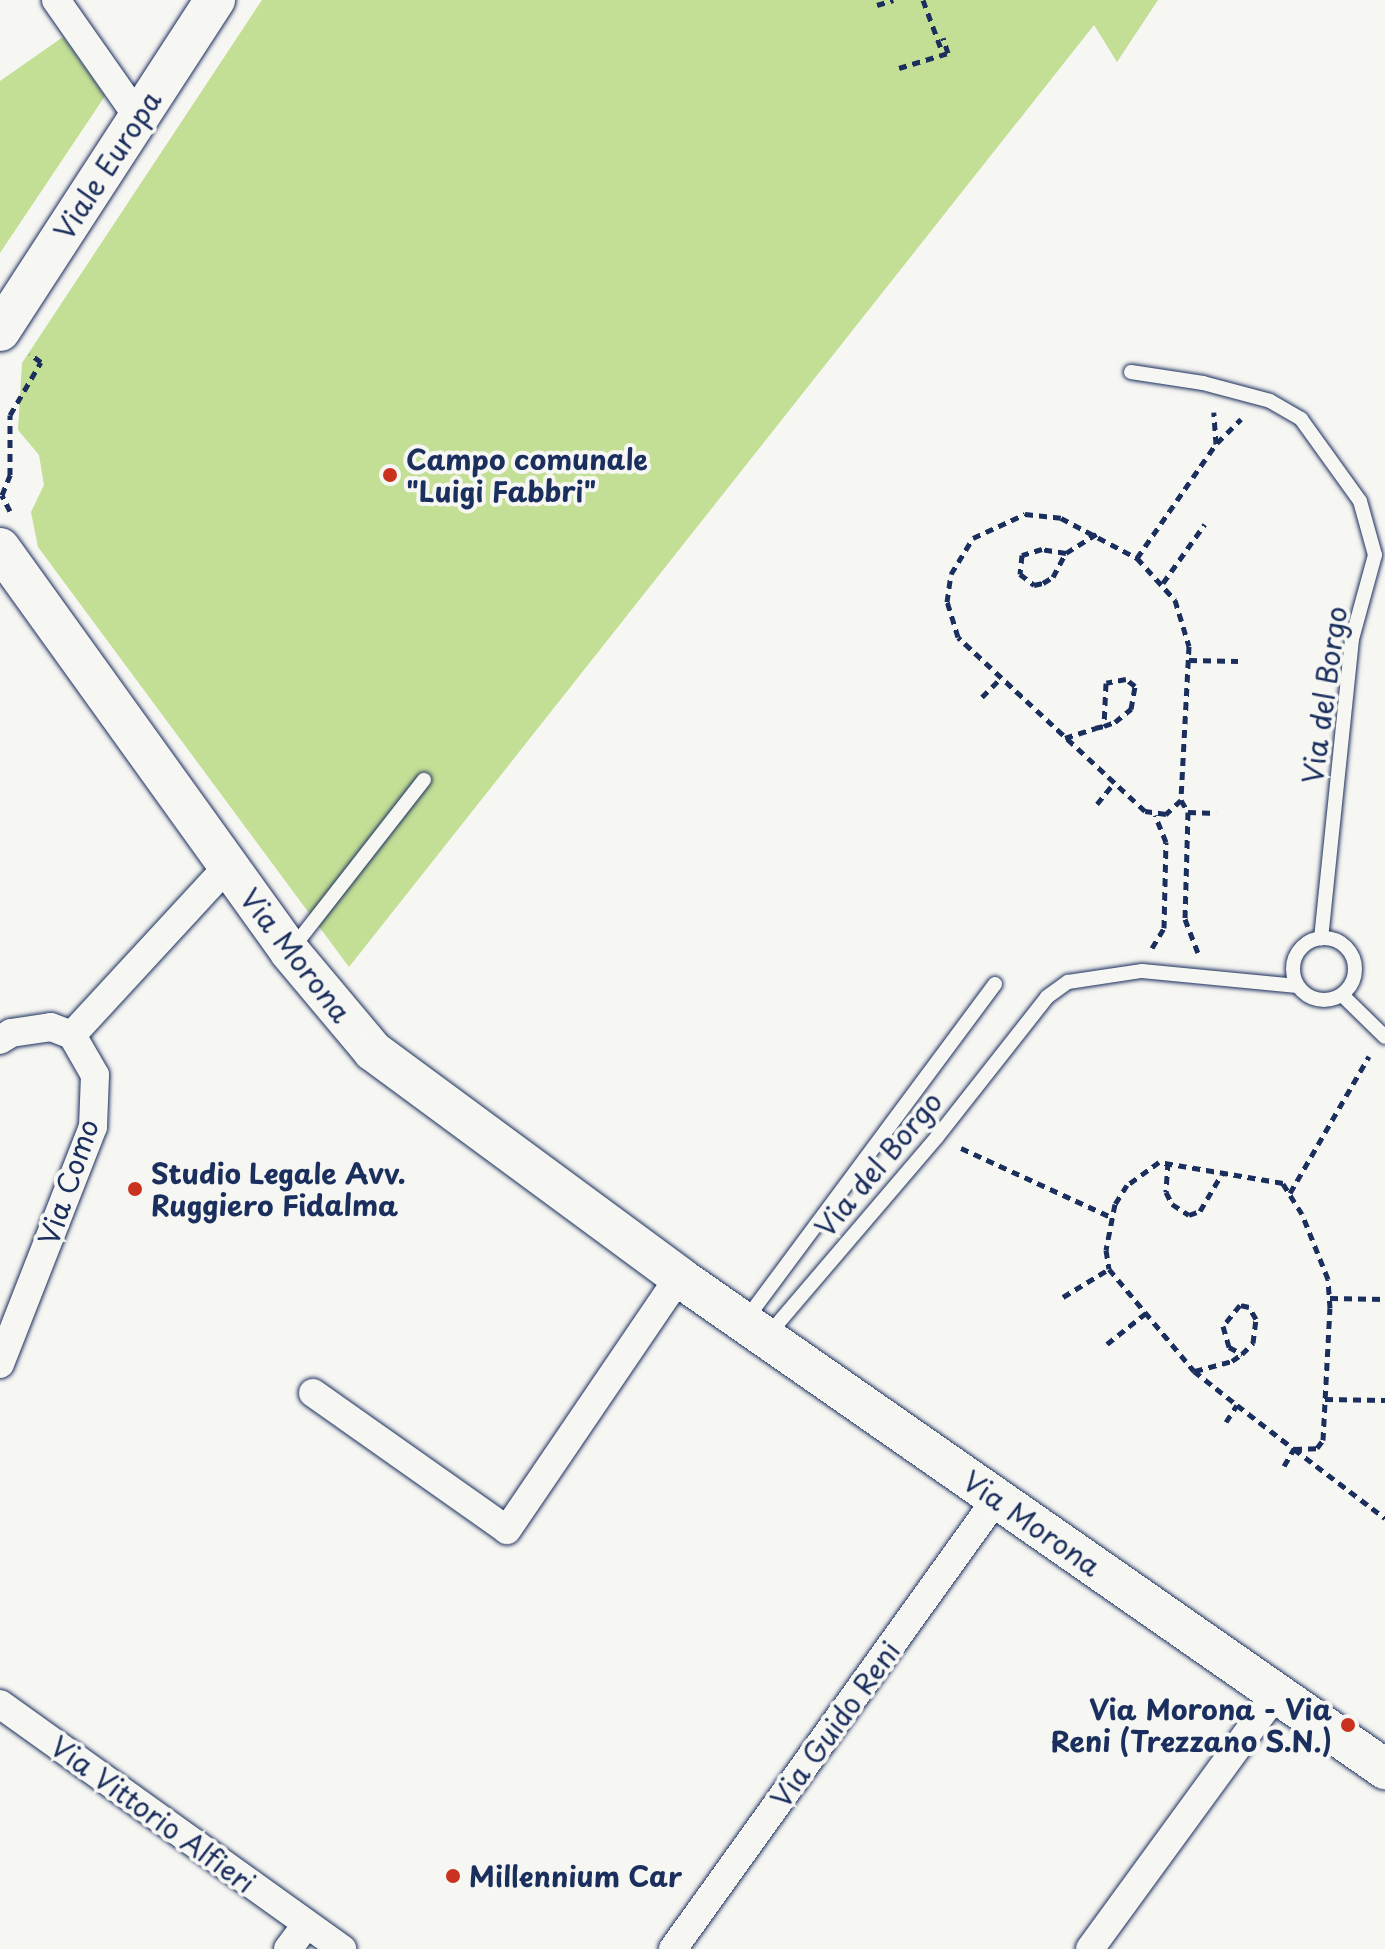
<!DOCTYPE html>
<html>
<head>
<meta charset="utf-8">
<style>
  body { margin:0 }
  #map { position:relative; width:1385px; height:1949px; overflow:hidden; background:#f6f6f2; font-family:"Playpen Sans",sans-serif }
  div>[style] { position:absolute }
  .green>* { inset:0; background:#c3de95 }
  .path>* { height:5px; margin-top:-2.5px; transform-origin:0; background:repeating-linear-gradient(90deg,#1b2f5e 0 8px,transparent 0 14px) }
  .roads { filter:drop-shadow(0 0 2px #1b2f5e) drop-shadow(0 0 2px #1b2f5e) }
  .lane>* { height:14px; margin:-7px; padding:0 7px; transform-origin:7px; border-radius:7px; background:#f6f6f2 }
  .lane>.ring { margin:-7px; padding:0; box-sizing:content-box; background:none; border:14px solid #f6f6f2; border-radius:50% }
  .street>* { height:28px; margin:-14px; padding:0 14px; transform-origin:14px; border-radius:14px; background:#f6f6f2 }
  .secondary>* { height:40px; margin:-20px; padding:0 20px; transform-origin:20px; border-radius:20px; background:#f6f6f2 }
  .dots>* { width:22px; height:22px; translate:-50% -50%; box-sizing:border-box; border:4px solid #f6f6f2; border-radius:50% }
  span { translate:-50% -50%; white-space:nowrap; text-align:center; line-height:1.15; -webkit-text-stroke:8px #f6f6f2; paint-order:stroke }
  .street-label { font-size:28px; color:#1b2f5e }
  .poi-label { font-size:28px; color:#1b2f5e; font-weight:700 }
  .left { translate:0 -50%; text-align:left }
  .right { translate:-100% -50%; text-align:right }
</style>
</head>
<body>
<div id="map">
  <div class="green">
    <div style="clip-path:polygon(262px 0,1158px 0,1117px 62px,1094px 25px,349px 967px,38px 547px,31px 512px,44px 485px,39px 455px,18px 430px,22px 363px)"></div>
    <div style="clip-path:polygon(63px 37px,105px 96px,0 253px,0 81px)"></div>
  </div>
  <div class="path">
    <div style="left:923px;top:0;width:58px;rotate:69.7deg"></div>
    <div style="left:877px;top:5px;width:17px;rotate:-17deg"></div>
    <div style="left:899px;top:68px;width:51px;rotate:-17deg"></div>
    <div style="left:948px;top:53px;width:16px;rotate:-108deg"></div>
    <div style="left:1217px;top:443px;width:34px;rotate:-45deg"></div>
    <div style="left:10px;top:511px;width:18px;rotate:-117deg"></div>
    <div style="left:2px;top:495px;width:22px;rotate:-68deg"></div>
    <div style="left:10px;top:475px;width:60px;rotate:-90deg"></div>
    <div style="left:10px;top:415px;width:61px;rotate:-59.7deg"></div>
    <div style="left:41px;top:362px;width:14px;rotate:-144deg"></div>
    <div style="left:1066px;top:553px;width:24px;rotate:-171deg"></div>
    <div style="left:1042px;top:549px;width:21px;rotate:163deg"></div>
    <div style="left:1022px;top:555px;width:19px;rotate:96deg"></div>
    <div style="left:1020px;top:574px;width:18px;rotate:38deg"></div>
    <div style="left:1034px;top:585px;width:9px;rotate:-13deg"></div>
    <div style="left:1043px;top:583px;width:12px;rotate:-31deg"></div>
    <div style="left:1053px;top:577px;width:27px;rotate:-62deg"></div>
    <div style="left:1066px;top:553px;width:36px;rotate:-32deg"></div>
    <div style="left:1137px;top:558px;width:139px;rotate:-55.3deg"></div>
    <div style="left:1216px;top:444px;width:32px;rotate:-94deg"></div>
    <div style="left:1163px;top:583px;width:72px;rotate:-54.6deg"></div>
    <div style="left:1189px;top:660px;width:49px;rotate:1.2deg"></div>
    <div style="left:982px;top:697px;width:25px;rotate:-45deg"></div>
    <div style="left:1065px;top:738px;width:32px;rotate:-18deg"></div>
    <div style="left:1095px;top:728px;width:9px;rotate:-13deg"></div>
    <div style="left:1104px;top:726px;width:12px;rotate:-20deg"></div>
    <div style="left:1115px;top:722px;width:21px;rotate:-39deg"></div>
    <div style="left:1131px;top:709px;width:23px;rotate:-80deg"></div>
    <div style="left:1135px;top:686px;width:11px;rotate:-142deg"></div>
    <div style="left:1126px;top:679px;width:20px;rotate:169deg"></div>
    <div style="left:1106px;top:683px;width:43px;rotate:92.7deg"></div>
    <div style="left:1181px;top:800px;width:21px;rotate:137deg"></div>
    <div style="left:1166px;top:814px;width:21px;rotate:-172deg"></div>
    <div style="left:1145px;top:811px;width:255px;rotate:-137.1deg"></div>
    <div style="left:958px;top:637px;width:37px;rotate:-107deg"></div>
    <div style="left:947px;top:602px;width:28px;rotate:-82deg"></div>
    <div style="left:951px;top:574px;width:42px;rotate:-58.6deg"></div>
    <div style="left:973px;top:538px;width:57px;rotate:-24.8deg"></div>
    <div style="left:1025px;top:514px;width:36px;rotate:6deg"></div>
    <div style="left:1061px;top:518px;width:86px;rotate:27.8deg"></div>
    <div style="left:1137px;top:558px;width:57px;rotate:47.9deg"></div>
    <div style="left:1175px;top:600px;width:48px;rotate:73.1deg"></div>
    <div style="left:1189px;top:646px;width:154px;rotate:93deg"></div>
    <div style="left:1181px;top:800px;width:14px;rotate:60deg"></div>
    <div style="left:1188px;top:812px;width:107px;rotate:91.6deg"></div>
    <div style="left:1185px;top:919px;width:36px;rotate:69deg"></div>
    <div style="left:1097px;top:804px;width:27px;rotate:-51deg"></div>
    <div style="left:1188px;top:812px;width:28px;rotate:2deg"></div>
    <div style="left:1152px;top:948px;width:23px;rotate:-59deg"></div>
    <div style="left:1164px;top:928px;width:86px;rotate:-88.7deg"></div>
    <div style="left:1166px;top:842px;width:29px;rotate:-112deg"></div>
    <div style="left:961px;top:1148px;width:163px;rotate:24.7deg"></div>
    <div style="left:1168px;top:1162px;width:30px;rotate:94deg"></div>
    <div style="left:1166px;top:1192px;width:13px;rotate:63deg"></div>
    <div style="left:1172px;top:1204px;width:20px;rotate:33deg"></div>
    <div style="left:1189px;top:1215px;width:12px;rotate:-20deg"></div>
    <div style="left:1200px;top:1211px;width:45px;rotate:-59.5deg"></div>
    <div style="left:1290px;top:1193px;width:158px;rotate:-60deg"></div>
    <div style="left:1063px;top:1297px;width:54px;rotate:-31.3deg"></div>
    <div style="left:1330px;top:1298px;width:55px;rotate:1deg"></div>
    <div style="left:1107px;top:1344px;width:50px;rotate:-38.5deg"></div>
    <div style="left:1195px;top:1371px;width:38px;rotate:-15deg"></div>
    <div style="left:1232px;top:1361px;width:12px;rotate:-35deg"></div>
    <div style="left:1242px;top:1354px;width:16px;rotate:-45deg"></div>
    <div style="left:1253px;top:1343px;width:24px;rotate:-83deg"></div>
    <div style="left:1256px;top:1319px;width:14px;rotate:-120deg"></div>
    <div style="left:1249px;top:1307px;width:9px;rotate:-167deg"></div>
    <div style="left:1240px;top:1305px;width:27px;rotate:129deg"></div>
    <div style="left:1223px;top:1326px;width:22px;rotate:74deg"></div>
    <div style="left:1229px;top:1347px;width:15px;rotate:28deg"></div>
    <div style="left:1325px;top:1399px;width:60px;rotate:1deg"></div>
    <div style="left:1226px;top:1422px;width:20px;rotate:-57deg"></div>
    <div style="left:1294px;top:1449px;width:23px;rotate:-2deg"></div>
    <div style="left:1317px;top:1448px;width:10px;rotate:-53deg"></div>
    <div style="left:1323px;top:1440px;width:132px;rotate:-87deg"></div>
    <div style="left:1330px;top:1308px;width:29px;rotate:-94deg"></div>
    <div style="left:1328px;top:1279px;width:70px;rotate:-111.8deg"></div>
    <div style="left:1302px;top:1214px;width:36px;rotate:-122deg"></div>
    <div style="left:1283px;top:1183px;width:126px;rotate:-170.4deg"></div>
    <div style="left:1159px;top:1162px;width:39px;rotate:144deg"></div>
    <div style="left:1127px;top:1185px;width:22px;rotate:122deg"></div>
    <div style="left:1115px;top:1204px;width:47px;rotate:101.1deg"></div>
    <div style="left:1106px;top:1250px;width:19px;rotate:81deg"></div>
    <div style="left:1109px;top:1269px;width:133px;rotate:50.2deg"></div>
    <div style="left:1194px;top:1371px;width:55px;rotate:38.3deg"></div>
    <div style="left:1237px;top:1405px;width:72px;rotate:37.7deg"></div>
    <div style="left:1294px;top:1449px;width:114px;rotate:37.2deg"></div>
    <div style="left:1284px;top:1466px;width:20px;rotate:-60deg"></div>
  </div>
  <div class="roads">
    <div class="lane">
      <div style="left:1131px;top:372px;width:73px;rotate:8.7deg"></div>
      <div style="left:1203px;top:383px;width:69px;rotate:15deg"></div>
      <div style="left:1270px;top:401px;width:36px;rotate:30deg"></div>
      <div style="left:1301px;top:419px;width:101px;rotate:54.3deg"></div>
      <div style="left:1360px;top:501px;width:56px;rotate:74.5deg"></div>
      <div style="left:1375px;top:555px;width:87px;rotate:105.3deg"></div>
      <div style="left:1352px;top:639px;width:301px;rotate:95.9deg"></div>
      <div class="ring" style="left:1293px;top:938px;width:48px;height:48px"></div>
      <div style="left:291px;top:950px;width:216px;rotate:-52deg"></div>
      <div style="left:1342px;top:995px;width:60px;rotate:44.3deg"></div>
      <div style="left:744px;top:1322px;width:421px;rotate:-53.4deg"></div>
      <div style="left:768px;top:1335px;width:260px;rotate:-49.5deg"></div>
      <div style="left:937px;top:1137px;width:178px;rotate:-51.8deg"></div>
      <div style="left:1047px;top:997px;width:26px;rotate:-36deg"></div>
      <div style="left:1068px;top:982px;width:75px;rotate:-8.5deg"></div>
      <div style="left:1142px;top:971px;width:156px;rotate:5.5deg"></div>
    </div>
    <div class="street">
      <div style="left:56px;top:0;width:143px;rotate:55deg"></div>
      <div style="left:72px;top:1035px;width:229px;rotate:-47.3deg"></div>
      <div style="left:0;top:1040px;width:13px;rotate:-32deg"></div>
      <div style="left:11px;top:1033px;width:40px;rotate:-8.5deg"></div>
      <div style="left:51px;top:1027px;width:22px;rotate:21deg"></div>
      <div style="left:0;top:1364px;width:255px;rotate:-68.6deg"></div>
      <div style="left:93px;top:1127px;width:52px;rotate:-87.8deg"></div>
      <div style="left:95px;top:1075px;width:46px;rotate:-119.9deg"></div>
      <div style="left:313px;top:1393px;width:237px;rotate:35.2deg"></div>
      <div style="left:507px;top:1530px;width:306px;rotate:-55.8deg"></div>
      <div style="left:0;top:1704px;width:421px;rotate:35.6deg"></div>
      <div style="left:288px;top:1949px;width:31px;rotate:-53deg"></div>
      <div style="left:673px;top:1949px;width:555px;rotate:-54.31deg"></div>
      <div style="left:1090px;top:1949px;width:314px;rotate:-53.9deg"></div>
    </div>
    <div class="secondary">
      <div style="left:0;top:331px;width:395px;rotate:-57deg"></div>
      <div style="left:0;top:548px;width:497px;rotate:54.3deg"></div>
      <div style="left:290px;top:952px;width:129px;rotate:50deg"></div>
      <div style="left:373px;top:1051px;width:380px;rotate:36.4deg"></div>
      <div style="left:679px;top:1277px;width:861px;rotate:34.87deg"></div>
    </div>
  </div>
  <div class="dots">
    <div style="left:390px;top:475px;background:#c8321e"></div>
    <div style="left:135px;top:1189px;background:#c8321e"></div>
    <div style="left:1348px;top:1725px;background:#c8321e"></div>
    <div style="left:453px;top:1876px;background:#c8321e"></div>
  </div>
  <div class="street-label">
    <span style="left:107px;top:165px;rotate:-57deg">Viale Europa</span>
    <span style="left:1324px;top:695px;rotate:-82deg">Via del Borgo</span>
    <span style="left:296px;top:955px;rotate:52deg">Via Morona</span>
    <span style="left:878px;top:1164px;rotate:-50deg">Via del Borgo</span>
    <span style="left:68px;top:1182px;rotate:-71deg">Via Como</span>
    <span style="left:1032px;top:1523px;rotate:35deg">Via Morona</span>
    <span style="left:835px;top:1724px;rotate:-54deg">Via Guido Reni</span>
    <span style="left:153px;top:1814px;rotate:36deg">Via Vittorio Alfieri</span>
  </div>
  <div class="poi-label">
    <span class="left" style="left:406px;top:475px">Campo comunale<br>"Luigi Fabbri"</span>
    <span class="left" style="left:151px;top:1189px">Studio Legale Avv.<br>Ruggiero Fidalma</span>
    <span class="right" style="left:1332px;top:1725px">Via Morona - Via<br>Reni (Trezzano S.N.)</span>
    <span class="left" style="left:469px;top:1876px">Millennium Car</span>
  </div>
</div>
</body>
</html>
